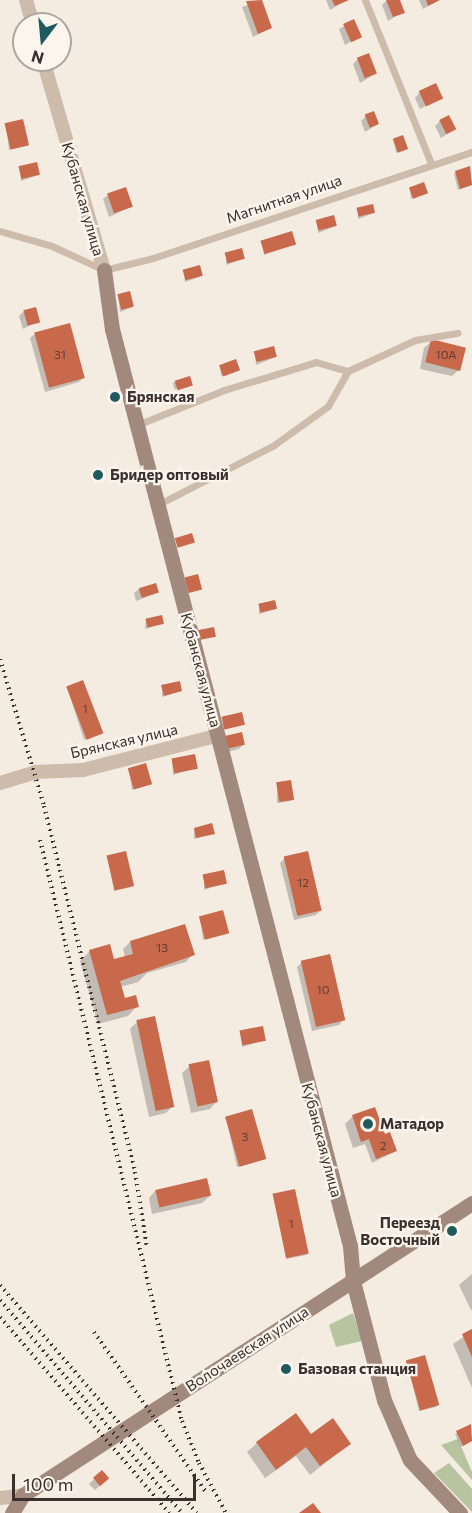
<!DOCTYPE html>
<html>
<head>
<meta charset="utf-8">
<style>
  body { margin:0 }
  #map { position:relative; width:472px; height:1513px; overflow:hidden; background:#f4ebe1; font-family:Commissioner,sans-serif }
  div>[style] { position:absolute }
  .green>* { inset:0; background:#b8c4a0 }
  .shadow>* { inset:0; background:#0003; transform-origin:0 0 }
  .building>* { inset:0; background:#c8694b; transform-origin:0 0 }
  .lane>* { height:7px; margin:-3.5px; padding:0 3.5px; transform-origin:3.5px; border-radius:3.5px; background:#cdbbac }
  .street>* { height:14px; margin:-7px; padding:0 7px; transform-origin:7px; border-radius:7px; background:#cdbbac }
  .secondary>* { height:15px; margin:-7.5px; padding:0 7.5px; transform-origin:7.5px; border-radius:7.5px; background:#a18a7d }
  .rail>* { height:4px; margin-top:-2px; transform-origin:0; background:repeating-linear-gradient(90deg,#3b302b 0 1.5px,transparent 0 6px) }
  .dots>* { width:16px; height:16px; translate:-50% -50%; box-sizing:border-box; border:3px solid #fbf5ee; border-radius:50% }
  span { translate:-50% -50%; white-space:nowrap; text-align:center; line-height:1.15; -webkit-text-stroke:4.5px #fbf5ee; paint-order:stroke }
  .number-label { font-size:12px; color:#5e3e33 }
  .number-label span { -webkit-text-stroke-width:0 }
  .street-label { font-size:15px; color:#3b302b }
  .poi-label { font-size:15px; color:#3b302b; font-weight:700 }
  .left { translate:0 -50%; text-align:left }
  .right { translate:-100% -50%; text-align:right }
  .north { position:absolute; left:12px; top:12px; width:60px; height:60px; box-sizing:border-box; background:#fbf5ee; border:2px solid #aea6a0; border-radius:50%; rotate:196deg; font-size:16px; font-weight:700; line-height:24px; text-align:center; color:#3b302b }
  .north::after { content:''; display:block; margin:auto; width:21px; height:27px; background:#1f5a5e; clip-path:polygon(50% 0,100% 100%,50% 72%,0 100%) }
  .scale { position:absolute; left:12px; top:1474px; width:184px; height:27px; box-sizing:border-box; border:3px solid #3b302b; border-top:0; padding-left:8px; font-size:18px; line-height:21px; white-space:nowrap; color:#3b302b; -webkit-text-stroke:4px #fbf5ee; paint-order:stroke }
</style>
</head>
<body>
<div id="map">
  <div class="green">
    <div style="clip-path:polygon(353px 1313px,362px 1341px,336px 1347px,329px 1325px)"></div>
    <div style="clip-path:polygon(458px 1439px,472px 1472px,472px 1480px,441px 1445px)"></div>
    <div style="clip-path:polygon(449px 1463px,472px 1489px,472px 1512px,434px 1473px)"></div>
  </div>
  <div class="shadow">
    <div style="clip-path:polygon(261px 0,270px 28px,253px 37px,242px 7px)"></div>
    <div style="clip-path:polygon(326px 0,344px 0,345px 1px,330px 10px)"></div>
    <div style="clip-path:polygon(387px 0,399px 0,403px 12px,388px 21px,382px 5px)"></div>
    <div style="clip-path:polygon(419px 0,436px 0,437px 1px,423px 9px)"></div>
    <div style="clip-path:polygon(353px 21px,360px 36px,345px 45px,339px 29px)"></div>
    <div style="clip-path:polygon(358px 59px,375px 74px,360px 83px,353px 64px)"></div>
    <div style="clip-path:polygon(419px 93px,441px 97px,420px 109px,415px 98px)"></div>
    <div style="clip-path:polygon(366px 116px,378px 124px,365px 132px,361px 121px)"></div>
    <div style="clip-path:polygon(440px 121px,455px 129px,441px 138px,435px 126px)"></div>
    <div style="clip-path:polygon(6px 125px,28px 145px,9px 150px)"></div>
    <div style="clip-path:polygon(394px 140px,406px 148px,396px 153px)"></div>
    <div style="clip-path:polygon(20px 168px,38px 175px,21px 181px)"></div>
    <div style="clip-path:polygon(469px 168px,472px 185px,458px 190px,454px 174px)"></div>
    <div style="clip-path:polygon(410px 189px,426px 193px,411px 199px)"></div>
    <div style="clip-path:polygon(108px 195px,131px 207px,109px 217px,103px 199px)"></div>
    <div style="clip-path:polygon(358px 210px,374px 213px,358px 219px)"></div>
    <div style="clip-path:polygon(317px 222px,336px 226px,318px 233px)"></div>
    <div style="clip-path:polygon(262px 243px,295px 244px,264px 255px)"></div>
    <div style="clip-path:polygon(226px 255px,243px 259px,226px 265px)"></div>
    <div style="clip-path:polygon(184px 272px,202px 276px,185px 282px)"></div>
    <div style="clip-path:polygon(118px 296px,133px 307px,120px 312px)"></div>
    <div style="clip-path:polygon(24px 311px,39px 321px,23px 329px,19px 316px)"></div>
    <div style="clip-path:polygon(35px 334px,83px 378px,79px 382px,45px 392px,30px 338px)"></div>
    <div style="clip-path:polygon(432px 341px,460px 369px,452px 376px,420px 369px,424px 348px)"></div>
    <div style="clip-path:polygon(255px 354px,276px 357px,256px 365px)"></div>
    <div style="clip-path:polygon(220px 365px,238px 369px,221px 376px)"></div>
    <div style="left:189px;top:378px;width:7px;height:17px;rotate:74deg"></div>
    <div style="clip-path:polygon(139px 589px,157px 593px,136px 601px,134px 593px)"></div>
    <div style="clip-path:polygon(259px 606px,276px 609px,259px 614px)"></div>
    <div style="clip-path:polygon(146px 620px,162px 624px,145px 629px)"></div>
    <div style="clip-path:polygon(162px 686px,181px 691px,162px 697px)"></div>
    <div style="clip-path:polygon(67px 687px,99px 734px,84px 740px)"></div>
    <div style="clip-path:polygon(223px 718px,244px 724px,223px 730px)"></div>
    <div style="clip-path:polygon(241px 734px,243px 745px,239px 749px,219px 754px)"></div>
    <div style="clip-path:polygon(172px 760px,196px 768px,173px 775px)"></div>
    <div style="clip-path:polygon(129px 769px,150px 784px,132px 790px)"></div>
    <div style="clip-path:polygon(277px 783px,293px 799px,291px 801px,277px 803px)"></div>
    <div style="clip-path:polygon(194px 829px,213px 834px,194px 839px)"></div>
    <div style="clip-path:polygon(108px 857px,133px 885px,131px 887px,114px 891px)"></div>
    <div style="clip-path:polygon(285px 858px,321px 910px,316px 915px,294px 920px,280px 863px)"></div>
    <div style="clip-path:polygon(204px 876px,225px 883px,204px 890px)"></div>
    <div style="clip-path:polygon(200px 917px,228px 932px,203px 940px)"></div>
    <div style="clip-path:polygon(130px 942px,193px 954px,186px 962px,147px 973px,138px 982px,120px 987px,124px 1000px,137px 1006px,128px 1016px,98px 1024px,80px 961px,90px 951px,113px 961px,125px 957px,123px 949px)"></div>
    <div style="clip-path:polygon(302px 962px,343px 1020px,339px 1025px,312px 1031px,297px 967px)"></div>
    <div style="clip-path:polygon(137px 1022px,173px 1106px,166px 1113px,149px 1117px,130px 1029px)"></div>
    <div style="clip-path:polygon(241px 1032px,265px 1040px,242px 1047px)"></div>
    <div style="clip-path:polygon(190px 1066px,217px 1101px,210px 1109px,191px 1113px,182px 1073px)"></div>
    <div style="clip-path:polygon(375px 1109px,383px 1133px,396px 1151px,372px 1163px,365px 1144px,353px 1148px,345px 1124px,352px 1117px)"></div>
    <div style="clip-path:polygon(226px 1117px,262px 1160px,237px 1167px)"></div>
    <div style="clip-path:polygon(156px 1190px,210px 1196px,202px 1203px,152px 1214px,149px 1198px)"></div>
    <div style="clip-path:polygon(274px 1195px,308px 1253px,306px 1255px,286px 1259px)"></div>
    <div style="clip-path:polygon(472px 1274px,472px 1310px,471px 1310px,459px 1285px)"></div>
    <div style="clip-path:polygon(472px 1331px,472px 1388px,453px 1344px)"></div>
    <div style="clip-path:polygon(407px 1362px,438px 1405px,436px 1407px,419px 1411px)"></div>
    <div style="left:286px;top:1363px;width:8px;height:11px;rotate:45deg"></div>
    <div style="clip-path:polygon(470px 1426px,472px 1441px,461px 1447px,455px 1434px)"></div>
    <div style="clip-path:polygon(311px 1436px,349px 1444px,310px 1475px,296px 1456px,265px 1478px,247px 1452px,257px 1443px)"></div>
    <div style="clip-path:polygon(102px 1472px,103px 1483px,95px 1490px,89px 1484px)"></div>
  </div>
  <div class="building">
    <div style="clip-path:polygon(262px 0,272px 28px,258px 34px,246px 1px)"></div>
    <div style="clip-path:polygon(332px 0,349px 0,335px 6px)"></div>
    <div style="clip-path:polygon(386px 0,400px 0,405px 13px,393px 17px)"></div>
    <div style="clip-path:polygon(426px 0,440px 0,428px 6px)"></div>
    <div style="left:354px;top:19px;width:20px;height:12px;rotate:66deg"></div>
    <div style="left:369px;top:53px;width:22px;height:13px;rotate:69deg"></div>
    <div style="left:436px;top:83px;width:17px;height:19px;rotate:65deg"></div>
    <div style="left:374px;top:111px;width:14px;height:10px;rotate:69deg"></div>
    <div style="left:449px;top:115px;width:16px;height:11px;rotate:63deg"></div>
    <div style="left:23px;top:119px;width:27px;height:19px;rotate:77deg"></div>
    <div style="left:403px;top:135px;width:15px;height:11px;rotate:70deg"></div>
    <div style="left:37px;top:162px;width:13px;height:19px;rotate:77deg"></div>
    <div style="clip-path:polygon(470px 166px,472px 185px,460px 189px,455px 171px)"></div>
    <div style="left:424px;top:182px;width:12px;height:16px;rotate:70deg"></div>
    <div style="left:126px;top:187px;width:21px;height:20px;rotate:71deg"></div>
    <div style="left:373px;top:204px;width:9px;height:17px;rotate:77deg"></div>
    <div style="left:334px;top:215px;width:11px;height:19px;rotate:75deg"></div>
    <div style="left:292px;top:231px;width:14px;height:33px;rotate:73deg"></div>
    <div style="left:242px;top:248px;width:11px;height:18px;rotate:75deg"></div>
    <div style="left:200px;top:265px;width:11px;height:18px;rotate:75deg"></div>
    <div style="left:130px;top:291px;width:16px;height:13px;rotate:76deg"></div>
    <div style="left:36px;top:307px;width:16px;height:13px;rotate:75deg"></div>
    <div style="left:70px;top:323px;width:57px;height:37px;rotate:75deg"></div>
    <div style="left:431px;top:339px;width:36px;height:24px;rotate:14deg"></div>
    <div style="left:274px;top:346px;width:11px;height:21px;rotate:75deg"></div>
    <div style="left:236px;top:359px;width:12px;height:18px;rotate:70deg"></div>
    <div style="left:190px;top:376px;width:10px;height:16px;rotate:73deg"></div>
    <div style="left:192px;top:533px;width:10px;height:18px;rotate:73deg"></div>
    <div style="left:198px;top:574px;width:16px;height:14px;rotate:75deg"></div>
    <div style="left:156px;top:583px;width:10px;height:18px;rotate:73deg"></div>
    <div style="left:275px;top:600px;width:9px;height:17px;rotate:77deg"></div>
    <div style="left:162px;top:615px;width:9px;height:17px;rotate:77deg"></div>
    <div style="left:214px;top:627px;width:10px;height:17px;rotate:79deg"></div>
    <div style="left:83px;top:680px;width:57px;height:18px;rotate:69deg"></div>
    <div style="clip-path:polygon(180px 681px,182px 691px,164px 696px,161px 685px)"></div>
    <div style="left:242px;top:712px;width:13px;height:21px;rotate:77deg"></div>
    <div style="left:242px;top:732px;width:13px;height:22px;rotate:77deg"></div>
    <div style="left:195px;top:754px;width:15px;height:24px;rotate:79deg"></div>
    <div style="left:146px;top:763px;width:22px;height:19px;rotate:74deg"></div>
    <div style="left:291px;top:780px;width:20px;height:15px;rotate:81deg"></div>
    <div style="clip-path:polygon(212px 823px,215px 834px,196px 838px,194px 828px)"></div>
    <div style="left:126px;top:851px;width:36px;height:20px;rotate:77deg"></div>
    <div style="left:308px;top:851px;width:61px;height:25px;rotate:77deg"></div>
    <div style="left:224px;top:870px;width:14px;height:22px;rotate:78deg"></div>
    <div style="left:223px;top:910px;width:24px;height:25px;rotate:75deg"></div>
    <div style="clip-path:polygon(185px 924px,195px 955px,120px 981px,125px 998px,136px 995px,139px 1007px,107px 1015px,89px 950px,110px 944px,114px 959px,133px 954px,130px 941px)"></div>
    <div style="left:330px;top:954px;width:68px;height:30px;rotate:77deg"></div>
    <div style="left:155px;top:1016px;width:93px;height:19px;rotate:78deg"></div>
    <div style="left:263px;top:1026px;width:15px;height:24px;rotate:79deg"></div>
    <div style="left:209px;top:1060px;width:43px;height:21px;rotate:78deg"></div>
    <div style="clip-path:polygon(375px 1107px,385px 1134px,390px 1132px,397px 1151px,376px 1159px,369px 1139px,361px 1142px,352px 1115px)"></div>
    <div style="left:252px;top:1109px;width:52px;height:28px;rotate:74deg"></div>
    <div style="left:207px;top:1178px;width:18px;height:53px;rotate:77deg"></div>
    <div style="left:295px;top:1189px;width:66px;height:23px;rotate:78deg"></div>
    <div style="clip-path:polygon(472px 1329px,472px 1357px,462px 1334px)"></div>
    <div style="left:425px;top:1355px;width:52px;height:20px;rotate:74deg"></div>
    <div style="left:286px;top:1361px;width:11px;height:11px;rotate:45deg"></div>
    <div style="clip-path:polygon(296px 1413px,311px 1434px,333px 1418px,351px 1444px,320px 1466px,306px 1447px,276px 1470px,256px 1442px)"></div>
    <div style="clip-path:polygon(471px 1424px,472px 1441px,463px 1446px,456px 1431px)"></div>
    <div style="left:102px;top:1470px;width:11px;height:12px;rotate:49deg"></div>
    <div style="clip-path:polygon(313px 1503px,321px 1513px,299px 1513px)"></div>
  </div>
  <div class="lane">
    <div style="left:365px;top:0;width:176px;rotate:68deg"></div>
    <div style="left:0;top:231px;width:54px;rotate:16.1deg"></div>
    <div style="left:52px;top:246px;width:57px;rotate:24.8deg"></div>
    <div style="left:104px;top:270px;width:50px;rotate:-13.8deg"></div>
    <div style="left:153px;top:258px;width:336px;rotate:-18.4deg"></div>
    <div style="left:137px;top:425px;width:94px;rotate:-21.9deg"></div>
    <div style="left:224px;top:390px;width:96px;rotate:-16.9deg"></div>
    <div style="left:316px;top:362px;width:33px;rotate:16deg"></div>
    <div style="left:157px;top:505px;width:131px;rotate:-27.1deg"></div>
    <div style="left:274px;top:445px;width:67px;rotate:-35.8deg"></div>
    <div style="left:328px;top:406px;width:40px;rotate:-60.3deg"></div>
    <div style="left:348px;top:371px;width:74px;rotate:-24.8deg"></div>
    <div style="left:415px;top:340px;width:43px;rotate:-9.5deg"></div>
  </div>
  <div class="street">
    <div style="left:26px;top:0;width:25px;rotate:74deg"></div>
    <div style="left:43px;top:60px;width:219px;rotate:73.8deg"></div>
    <div style="left:0;top:783px;width:37px;rotate:-17deg"></div>
    <div style="left:35px;top:772px;width:48px;rotate:-2.4deg"></div>
    <div style="left:83px;top:770px;width:140px;rotate:-14.4deg"></div>
    <div style="left:0;top:1498px;width:23px;rotate:-7deg"></div>
  </div>
  <div class="secondary">
    <div style="left:104px;top:270px;width:60px;rotate:82.3deg"></div>
    <div style="left:112px;top:329px;width:947px;rotate:75.45deg"></div>
    <div style="left:350px;top:1246px;width:35px;rotate:85deg"></div>
    <div style="left:353px;top:1281px;width:123px;rotate:75.4deg"></div>
    <div style="left:384px;top:1400px;width:65px;rotate:66.6deg"></div>
    <div style="left:410px;top:1460px;width:73px;rotate:46.7deg"></div>
    <div style="left:12px;top:1513px;width:21px;rotate:-59deg"></div>
    <div style="left:23px;top:1495px;width:536px;rotate:-33.04deg"></div>
  </div>
  <div class="rail">
    <div style="left:0;top:659px;width:153px;rotate:73.3deg"></div>
    <div style="left:44px;top:806px;width:377px;rotate:76deg"></div>
    <div style="left:135px;top:1172px;width:77px;rotate:81deg"></div>
    <div style="left:40px;top:840px;width:598px;rotate:76.27deg"></div>
    <div style="left:182px;top:1421px;width:45px;rotate:68deg"></div>
    <div style="left:199px;top:1463px;width:57px;rotate:61.6deg"></div>
    <div style="left:0;top:1285px;width:301px;rotate:49.2deg"></div>
    <div style="left:0;top:1300px;width:280px;rotate:49.5deg"></div>
    <div style="left:0;top:1317px;width:259px;rotate:49.2deg"></div>
    <div style="left:94px;top:1332px;width:195px;rotate:55deg"></div>
  </div>
  <div class="dots">
    <div style="left:115px;top:397px;background:#1f5a5e"></div>
    <div style="left:98px;top:475px;background:#1f5a5e"></div>
    <div style="left:368px;top:1124px;background:#1f5a5e"></div>
    <div style="left:452px;top:1231px;background:#1f5a5e"></div>
    <div style="left:286px;top:1369px;background:#1f5a5e"></div>
  </div>
  <div class="number-label">
    <span style="left:60px;top:355px">31</span>
    <span style="left:446px;top:355px">10А</span>
    <span style="left:85px;top:709px">1</span>
    <span style="left:303px;top:883px">12</span>
    <span style="left:162px;top:948px">13</span>
    <span style="left:323px;top:990px">10</span>
    <span style="left:245px;top:1137px">3</span>
    <span style="left:383px;top:1146px">2</span>
    <span style="left:291px;top:1224px">1</span>
  </div>
  <div class="street-label">
    <span style="left:83px;top:199px;rotate:74deg">Кубанская улица</span>
    <span style="left:284px;top:199px;rotate:-19deg">Магнитная улица</span>
    <span style="left:201px;top:670px;rotate:75deg">Кубанская улица</span>
    <span style="left:124px;top:741px;rotate:-13deg">Брянская улица</span>
    <span style="left:322px;top:1140px;rotate:75deg">Кубанская улица</span>
    <span style="left:247px;top:1349px;rotate:-33deg">Волочаевская улица</span>
  </div>
  <div class="poi-label">
    <span class="left" style="left:127px;top:397px">Брянская</span>
    <span class="left" style="left:110px;top:475px">Бридер оптовый</span>
    <span class="left" style="left:380px;top:1124px">Матадор</span>
    <span class="right" style="left:440px;top:1231px">Переезд<br>Восточный</span>
    <span class="left" style="left:298px;top:1369px">Базовая станция</span>
  </div>
  <div class="north">N</div>
  <div class="scale">100 m</div>
</div>
</body>
</html>
